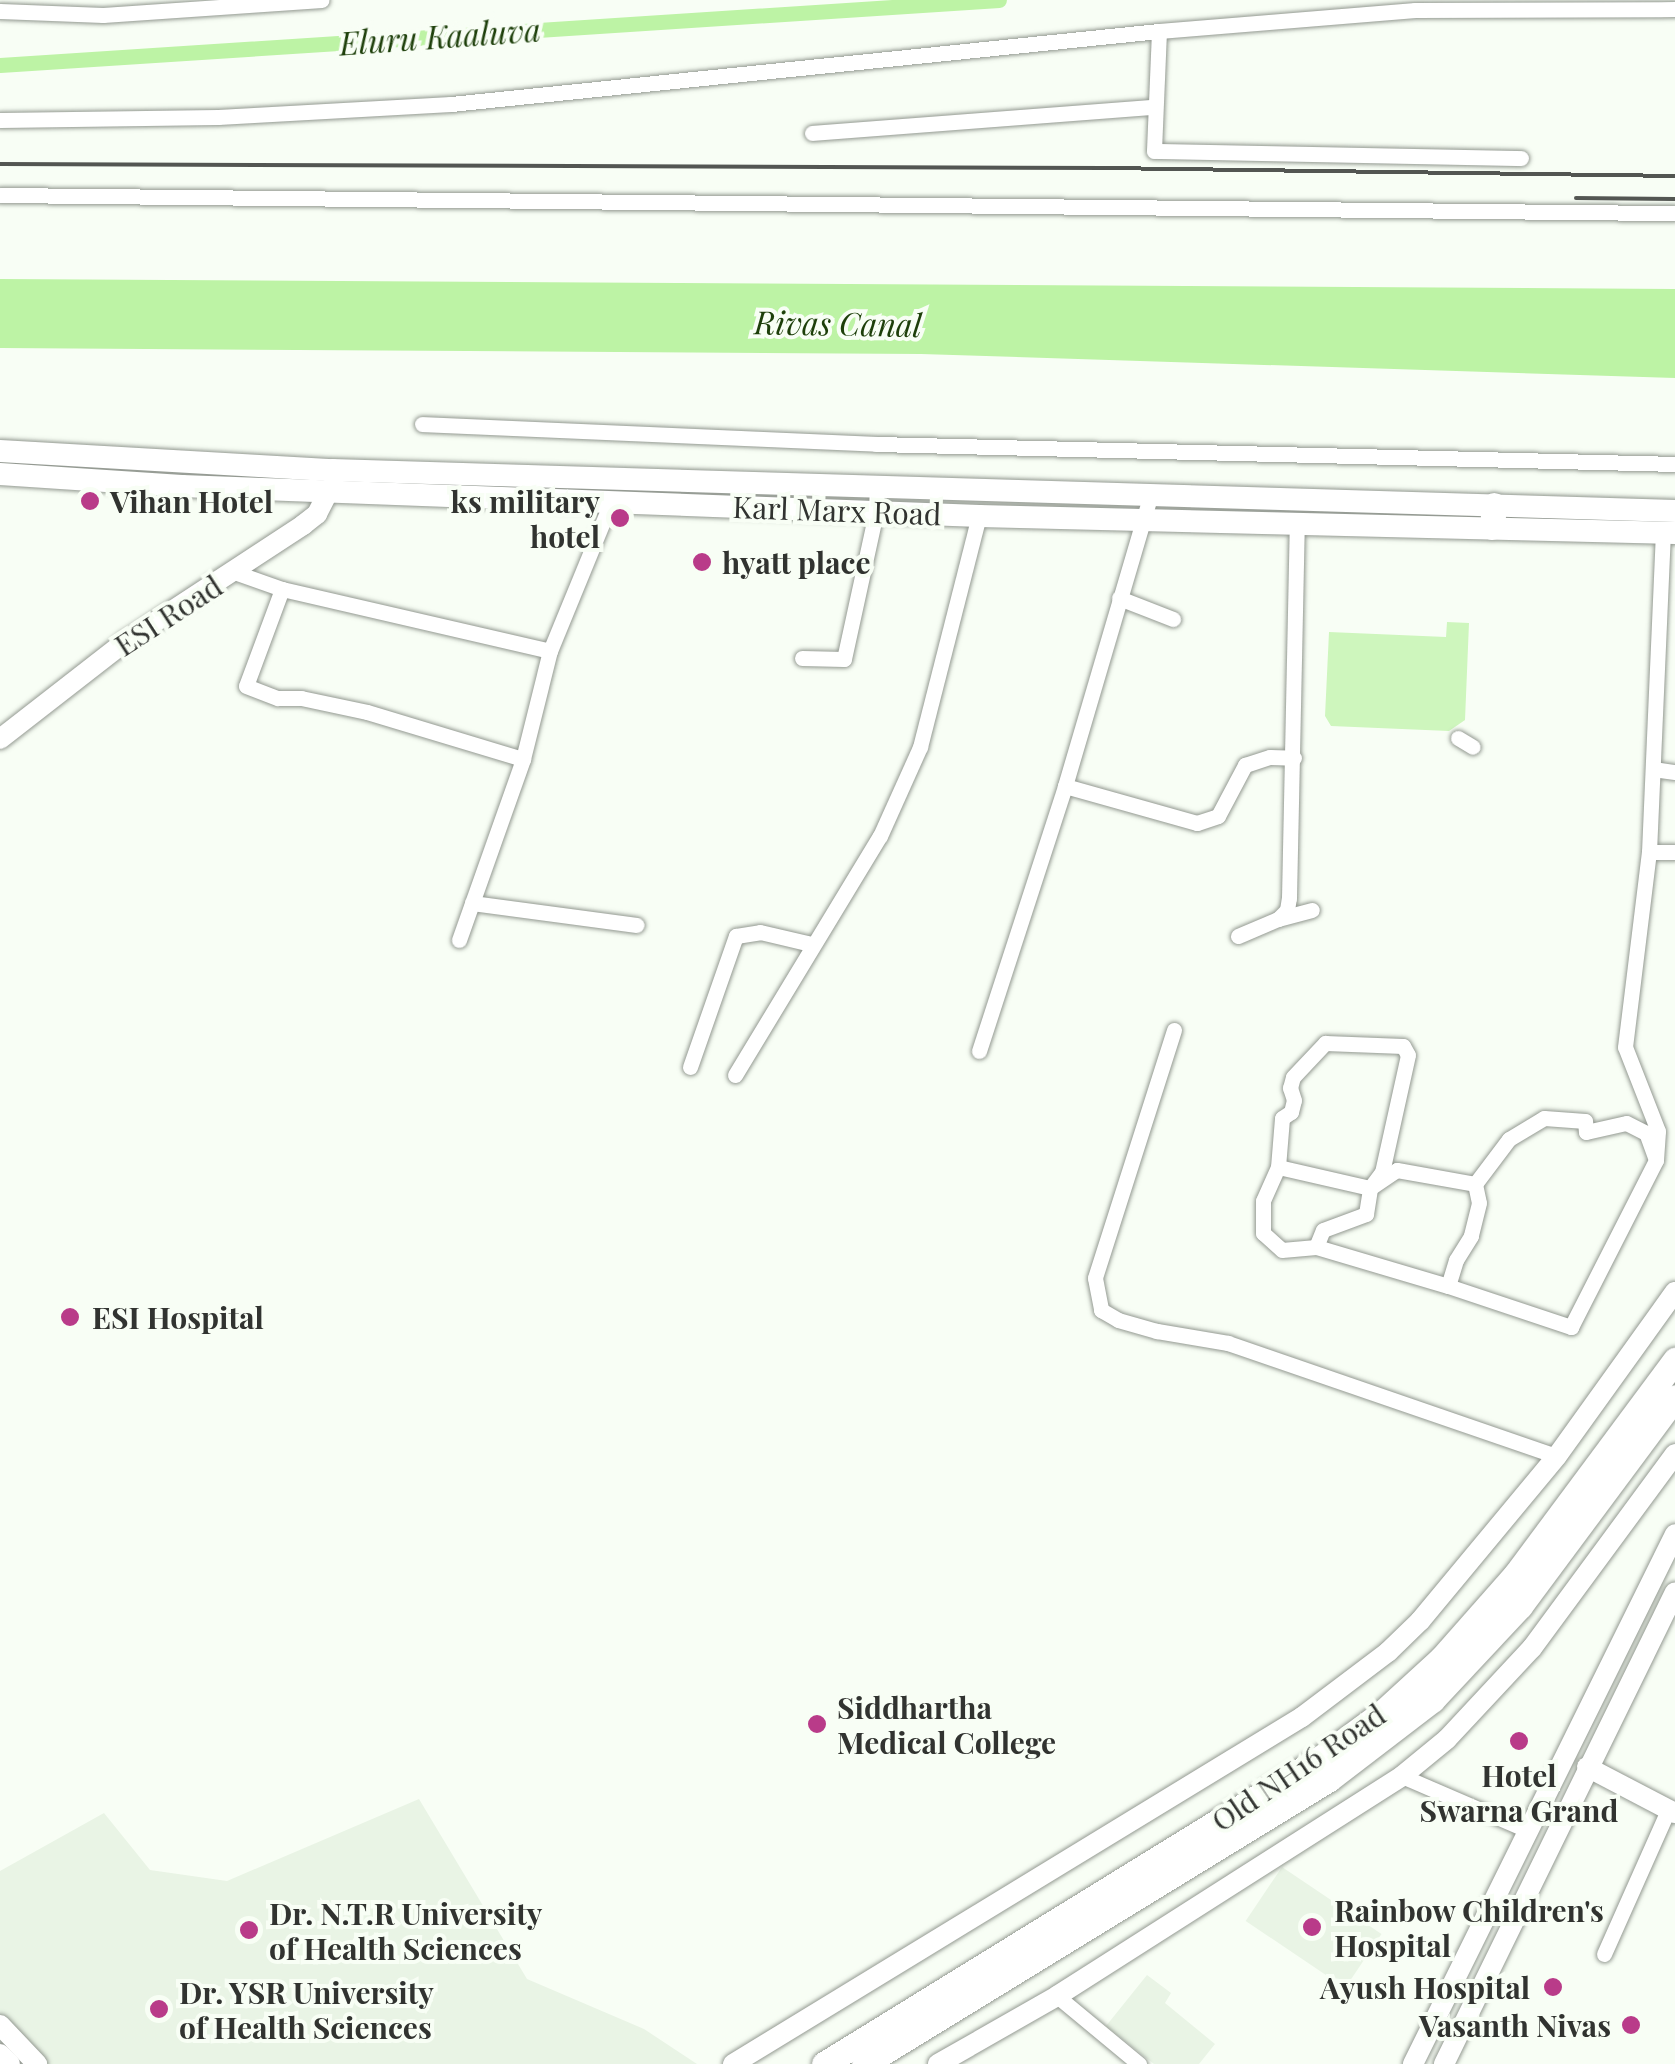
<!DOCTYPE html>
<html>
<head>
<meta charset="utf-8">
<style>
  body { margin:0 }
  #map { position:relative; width:1675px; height:2064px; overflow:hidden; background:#f8fef5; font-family:"Playfair Display",serif }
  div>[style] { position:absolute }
  .built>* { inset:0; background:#e9f4e5; transform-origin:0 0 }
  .green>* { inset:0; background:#cef6bd }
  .water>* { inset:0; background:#bdf3a5 }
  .canal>* { height:15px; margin:-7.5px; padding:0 7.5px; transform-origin:7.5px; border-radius:7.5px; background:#bdf3a5 }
  .roads { filter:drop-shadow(0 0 2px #939991) drop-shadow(0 0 2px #939991) }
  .minor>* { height:15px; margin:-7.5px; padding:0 7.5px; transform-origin:7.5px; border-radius:7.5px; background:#fff }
  .tertiary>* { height:20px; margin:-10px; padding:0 10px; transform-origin:10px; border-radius:10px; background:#fff }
  .secondary>* { height:22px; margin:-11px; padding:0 11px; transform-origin:11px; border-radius:11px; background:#fff }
  .primary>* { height:25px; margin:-12.5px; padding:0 12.5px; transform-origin:12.5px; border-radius:12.5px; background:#fff }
  .rail>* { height:4px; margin:-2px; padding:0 2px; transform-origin:2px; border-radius:2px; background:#535652 }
  .dots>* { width:28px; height:28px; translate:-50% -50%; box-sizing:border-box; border:5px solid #f8fef5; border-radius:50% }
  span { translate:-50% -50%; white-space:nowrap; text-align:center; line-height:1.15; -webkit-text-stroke:8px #f8fef5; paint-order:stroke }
  .poi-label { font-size:30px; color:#313330; font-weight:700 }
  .left { translate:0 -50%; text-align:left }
  .right { translate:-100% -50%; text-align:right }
  .street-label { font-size:30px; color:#313330 }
  .water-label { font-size:32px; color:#1d3f0a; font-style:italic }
</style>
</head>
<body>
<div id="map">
  <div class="built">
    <div style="clip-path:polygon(419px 1799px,527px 1979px,644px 2029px,697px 2064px,24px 2064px,0 2038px,0 1871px,104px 1813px,150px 1870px,227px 1881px)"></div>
    <div style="left:1282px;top:1867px;width:120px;height:65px;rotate:34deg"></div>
    <div style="clip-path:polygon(1147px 1975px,1171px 1993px,1165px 2003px,1215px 2044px,1199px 2064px,1154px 2064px,1106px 2026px)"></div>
  </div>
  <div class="green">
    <div style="clip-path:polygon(1447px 622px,1469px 623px,1465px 720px,1449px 731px,1331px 726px,1325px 716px,1329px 632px,1446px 637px)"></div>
  </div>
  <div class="water">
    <div style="clip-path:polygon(0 279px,1675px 289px,1675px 378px,921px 354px,0 348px)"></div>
  </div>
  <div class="canal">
    <div style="left:0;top:65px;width:1001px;rotate:-3.72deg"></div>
  </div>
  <div class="roads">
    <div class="minor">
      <div style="left:0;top:11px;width:103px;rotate:2.2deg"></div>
      <div style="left:103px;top:15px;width:219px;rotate:-3.9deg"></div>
      <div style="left:1159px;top:31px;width:257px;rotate:-4.7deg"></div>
      <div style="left:1415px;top:10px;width:260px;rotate:-0.2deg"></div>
      <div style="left:0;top:120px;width:218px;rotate:-0.8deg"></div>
      <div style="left:218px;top:117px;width:233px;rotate:-3.2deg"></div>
      <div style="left:451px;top:104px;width:712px;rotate:-5.89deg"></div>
      <div style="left:1159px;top:31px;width:120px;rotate:92.4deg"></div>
      <div style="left:1154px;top:151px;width:367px;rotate:1.1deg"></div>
      <div style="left:812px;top:133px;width:342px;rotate:-4.4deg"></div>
      <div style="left:0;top:195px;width:1675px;rotate:0.62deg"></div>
      <div style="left:422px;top:424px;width:454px;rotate:2.5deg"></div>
      <div style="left:876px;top:444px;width:799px;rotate:1.43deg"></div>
      <div style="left:234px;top:572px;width:51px;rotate:19.5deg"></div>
      <div style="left:282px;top:589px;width:275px;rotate:13deg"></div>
      <div style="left:282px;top:589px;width:103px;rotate:110.4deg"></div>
      <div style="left:246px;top:686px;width:34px;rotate:21deg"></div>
      <div style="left:278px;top:698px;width:23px"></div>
      <div style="left:301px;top:698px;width:67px;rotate:12deg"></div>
      <div style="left:367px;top:712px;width:163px;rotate:16.8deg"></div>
      <div style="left:1119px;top:598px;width:58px;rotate:21.3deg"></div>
      <div style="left:802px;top:658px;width:42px;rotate:1.4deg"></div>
      <div style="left:844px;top:659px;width:150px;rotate:-77.7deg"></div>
      <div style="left:876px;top:512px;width:27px;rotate:-88deg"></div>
      <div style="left:1458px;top:738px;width:17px;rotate:31deg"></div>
      <div style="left:1653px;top:769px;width:22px;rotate:8deg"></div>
      <div style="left:1065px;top:786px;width:137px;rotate:15.7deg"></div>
      <div style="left:1197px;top:823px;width:22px;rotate:-18deg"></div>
      <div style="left:1218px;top:816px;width:58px;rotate:-62.1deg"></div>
      <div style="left:1245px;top:765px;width:26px;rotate:-18deg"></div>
      <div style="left:1270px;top:757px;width:24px;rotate:2deg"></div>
      <div style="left:1649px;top:852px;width:26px"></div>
      <div style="left:472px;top:903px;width:166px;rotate:7.6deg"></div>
      <div style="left:1278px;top:919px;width:35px;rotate:-15deg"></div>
      <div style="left:1238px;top:936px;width:43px;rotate:-23deg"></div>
      <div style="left:1278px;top:919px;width:13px;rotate:-45deg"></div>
      <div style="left:1287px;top:910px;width:12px;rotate:-81deg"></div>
      <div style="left:1289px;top:898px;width:377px;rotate:-88.8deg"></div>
      <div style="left:459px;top:940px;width:192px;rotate:-70.5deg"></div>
      <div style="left:523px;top:759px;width:111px;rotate:-76deg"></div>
      <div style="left:550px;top:651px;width:163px;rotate:-67.7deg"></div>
      <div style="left:1174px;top:1030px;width:260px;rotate:107.7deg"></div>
      <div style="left:1095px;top:1278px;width:33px;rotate:79deg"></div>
      <div style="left:1101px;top:1310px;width:20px;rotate:30deg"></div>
      <div style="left:1118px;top:1320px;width:41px;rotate:15.8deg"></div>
      <div style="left:1157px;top:1331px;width:72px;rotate:9.6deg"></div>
      <div style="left:1228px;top:1343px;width:348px;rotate:19deg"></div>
      <div style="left:979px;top:1051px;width:279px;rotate:-72deg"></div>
      <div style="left:1065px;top:786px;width:304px;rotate:-73.6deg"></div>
      <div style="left:690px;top:1067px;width:139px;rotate:-70.7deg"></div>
      <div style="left:736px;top:936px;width:24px;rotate:-9deg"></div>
      <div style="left:760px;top:932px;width:52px;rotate:13.2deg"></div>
      <div style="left:735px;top:1075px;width:280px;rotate:-58.8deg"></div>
      <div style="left:880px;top:836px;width:98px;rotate:-65.8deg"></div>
      <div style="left:920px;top:747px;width:238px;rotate:-75.7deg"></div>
      <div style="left:1656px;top:1160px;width:29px;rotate:-110deg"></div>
      <div style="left:1646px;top:1133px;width:22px;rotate:-153deg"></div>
      <div style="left:1626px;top:1123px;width:41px;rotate:167.3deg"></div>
      <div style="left:1586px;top:1132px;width:11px;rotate:-95deg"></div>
      <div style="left:1585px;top:1121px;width:41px;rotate:-175.8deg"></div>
      <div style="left:1544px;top:1118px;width:41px;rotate:149deg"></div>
      <div style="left:1509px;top:1139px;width:56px;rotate:127.1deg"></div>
      <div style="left:1475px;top:1184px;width:19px;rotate:78deg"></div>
      <div style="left:1479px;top:1203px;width:34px;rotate:104deg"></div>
      <div style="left:1471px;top:1236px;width:28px;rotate:122deg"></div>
      <div style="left:1456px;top:1260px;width:27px;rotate:107deg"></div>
      <div style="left:1448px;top:1286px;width:130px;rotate:18.4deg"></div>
      <div style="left:1571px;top:1327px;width:187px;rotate:-63deg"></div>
      <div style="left:1656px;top:1160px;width:29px;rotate:-86deg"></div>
      <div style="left:1658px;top:1131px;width:90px;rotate:-111.4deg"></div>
      <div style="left:1625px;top:1047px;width:196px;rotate:-83deg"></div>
      <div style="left:1649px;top:852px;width:319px;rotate:-87.5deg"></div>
      <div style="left:1278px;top:1167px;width:49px;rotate:-85.3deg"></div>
      <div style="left:1282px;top:1118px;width:11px;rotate:-34deg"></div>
      <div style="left:1291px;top:1112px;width:12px;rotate:-76deg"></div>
      <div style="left:1294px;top:1100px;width:13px;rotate:-108deg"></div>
      <div style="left:1290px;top:1088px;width:11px;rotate:-75deg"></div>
      <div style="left:1293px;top:1077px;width:47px;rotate:-46.7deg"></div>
      <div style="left:1325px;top:1043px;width:78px;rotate:2.2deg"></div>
      <div style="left:1403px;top:1046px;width:10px;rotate:61deg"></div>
      <div style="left:1408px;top:1055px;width:120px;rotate:102.5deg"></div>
      <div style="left:1382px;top:1172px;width:20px;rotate:127deg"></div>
      <div style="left:1370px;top:1188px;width:94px;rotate:-167.1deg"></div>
      <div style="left:1278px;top:1167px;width:37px;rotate:114deg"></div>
      <div style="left:1263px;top:1201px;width:32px;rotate:90deg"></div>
      <div style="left:1263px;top:1233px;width:25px;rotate:42deg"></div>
      <div style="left:1282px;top:1250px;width:34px;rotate:-5deg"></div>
      <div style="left:1448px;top:1286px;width:138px;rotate:-163.5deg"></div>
      <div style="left:1316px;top:1247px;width:18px;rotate:-68deg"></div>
      <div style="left:1323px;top:1230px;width:46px;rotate:-20.4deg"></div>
      <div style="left:1366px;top:1214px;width:26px;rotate:-81deg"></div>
      <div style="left:1370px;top:1188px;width:32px;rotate:-34deg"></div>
      <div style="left:1397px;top:1170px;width:79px;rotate:10.2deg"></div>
      <div style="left:1402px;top:1776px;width:136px;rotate:23.4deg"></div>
      <div style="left:1604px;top:1954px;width:158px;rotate:-66deg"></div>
      <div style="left:1057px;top:1996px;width:107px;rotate:39.7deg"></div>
    </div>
    <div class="tertiary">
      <div style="left:0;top:739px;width:160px;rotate:-37.9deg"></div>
      <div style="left:126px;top:641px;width:212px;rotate:-33.2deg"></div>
      <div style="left:303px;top:525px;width:18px;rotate:-38deg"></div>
      <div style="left:317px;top:514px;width:29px;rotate:-63deg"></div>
      <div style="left:1587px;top:1767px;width:99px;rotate:27.6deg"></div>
      <div style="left:0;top:2025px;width:54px;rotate:46.5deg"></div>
      <div style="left:0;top:2054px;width:14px;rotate:45deg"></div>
      <div style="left:733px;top:2064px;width:666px;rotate:-31.38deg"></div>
      <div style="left:1302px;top:1717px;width:108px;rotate:-37.1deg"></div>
      <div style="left:1388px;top:1652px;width:45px;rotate:-44.1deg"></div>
      <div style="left:1420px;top:1621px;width:214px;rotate:-50.3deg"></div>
      <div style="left:1557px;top:1456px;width:202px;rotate:-54.3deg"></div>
      <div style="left:938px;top:2064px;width:137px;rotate:-29.7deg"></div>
      <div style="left:1057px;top:1996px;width:409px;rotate:-32.5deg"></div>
      <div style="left:1402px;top:1776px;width:58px;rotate:-39.4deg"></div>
      <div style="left:1447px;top:1739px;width:125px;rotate:-47deg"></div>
      <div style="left:1532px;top:1648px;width:241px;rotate:-53.6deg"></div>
      <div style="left:1413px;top:2064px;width:591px;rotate:-63.69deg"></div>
      <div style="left:1444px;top:2064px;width:525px;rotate:-63.92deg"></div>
    </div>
    <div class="secondary">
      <div style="left:0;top:451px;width:333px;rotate:3.3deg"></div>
      <div style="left:332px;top:470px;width:1344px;rotate:1.75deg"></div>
      <div style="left:0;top:474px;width:182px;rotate:3.8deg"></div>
      <div style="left:182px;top:486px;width:798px;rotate:2.16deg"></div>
      <div style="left:979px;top:516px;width:696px;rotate:1.4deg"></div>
    </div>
    <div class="primary">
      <div style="left:1492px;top:527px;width:22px;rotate:-85deg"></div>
      <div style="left:824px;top:2064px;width:581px;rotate:-31.64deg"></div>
      <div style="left:1319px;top:1759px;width:79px;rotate:-36.3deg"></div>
      <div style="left:1383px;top:1712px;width:80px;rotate:-42.5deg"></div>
      <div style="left:1442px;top:1658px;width:112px;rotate:-48.6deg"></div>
      <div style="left:1516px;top:1574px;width:267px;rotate:-53.4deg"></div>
      <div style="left:864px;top:2064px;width:545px;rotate:-31.5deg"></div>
      <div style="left:1329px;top:1779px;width:130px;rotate:-37.5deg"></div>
      <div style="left:1432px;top:1700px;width:129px;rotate:-46.9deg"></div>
      <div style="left:1520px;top:1606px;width:260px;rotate:-53.4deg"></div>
    </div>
  </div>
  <div class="rail">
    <div style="left:0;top:164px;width:1105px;rotate:0.21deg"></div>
    <div style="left:1105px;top:168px;width:570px;rotate:0.8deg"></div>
    <div style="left:1576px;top:198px;width:99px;rotate:0.6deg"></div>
  </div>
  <div class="dots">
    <div style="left:90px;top:501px;background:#b93b89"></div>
    <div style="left:620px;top:518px;background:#b93b89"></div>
    <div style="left:702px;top:562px;background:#b93b89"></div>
    <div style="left:70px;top:1317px;background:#b93b89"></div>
    <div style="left:817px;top:1724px;background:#b93b89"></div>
    <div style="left:1519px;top:1741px;background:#b93b89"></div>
    <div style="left:1312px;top:1927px;background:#b93b89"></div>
    <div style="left:249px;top:1930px;background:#b93b89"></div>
    <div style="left:1553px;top:1987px;background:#b93b89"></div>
    <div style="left:159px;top:2009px;background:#b93b89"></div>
    <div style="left:1631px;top:2025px;background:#b93b89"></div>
  </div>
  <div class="poi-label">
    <span class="left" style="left:110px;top:501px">Vihan Hotel</span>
    <span class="right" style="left:600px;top:518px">ks military<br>hotel</span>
    <span class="left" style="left:722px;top:562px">hyatt place</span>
    <span class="left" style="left:92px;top:1317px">ESI Hospital</span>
    <span class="left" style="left:837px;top:1724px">Siddhartha<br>Medical College</span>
    <span style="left:1519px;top:1792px">Hotel<br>Swarna Grand</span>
    <span class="left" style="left:1334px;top:1927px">Rainbow Children's<br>Hospital</span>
    <span class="left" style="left:269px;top:1930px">Dr. N.T.R University<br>of Health Sciences</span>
    <span class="right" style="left:1530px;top:1987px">Ayush Hospital</span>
    <span class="left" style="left:179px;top:2009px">Dr. YSR University<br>of Health Sciences</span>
    <span class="right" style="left:1611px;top:2025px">Vasanth Nivas</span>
  </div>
  <div class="street-label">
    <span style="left:837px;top:510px;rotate:2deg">Karl Marx Road</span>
    <span style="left:168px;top:615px;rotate:-33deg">ESI Road</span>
    <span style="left:1298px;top:1767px;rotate:-34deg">Old NH16 Road</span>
  </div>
  <div class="water-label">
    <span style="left:440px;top:36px;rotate:-4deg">Eluru Kaaluva</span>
    <span style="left:838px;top:323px;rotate:1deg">Rivas Canal</span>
  </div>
</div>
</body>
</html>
